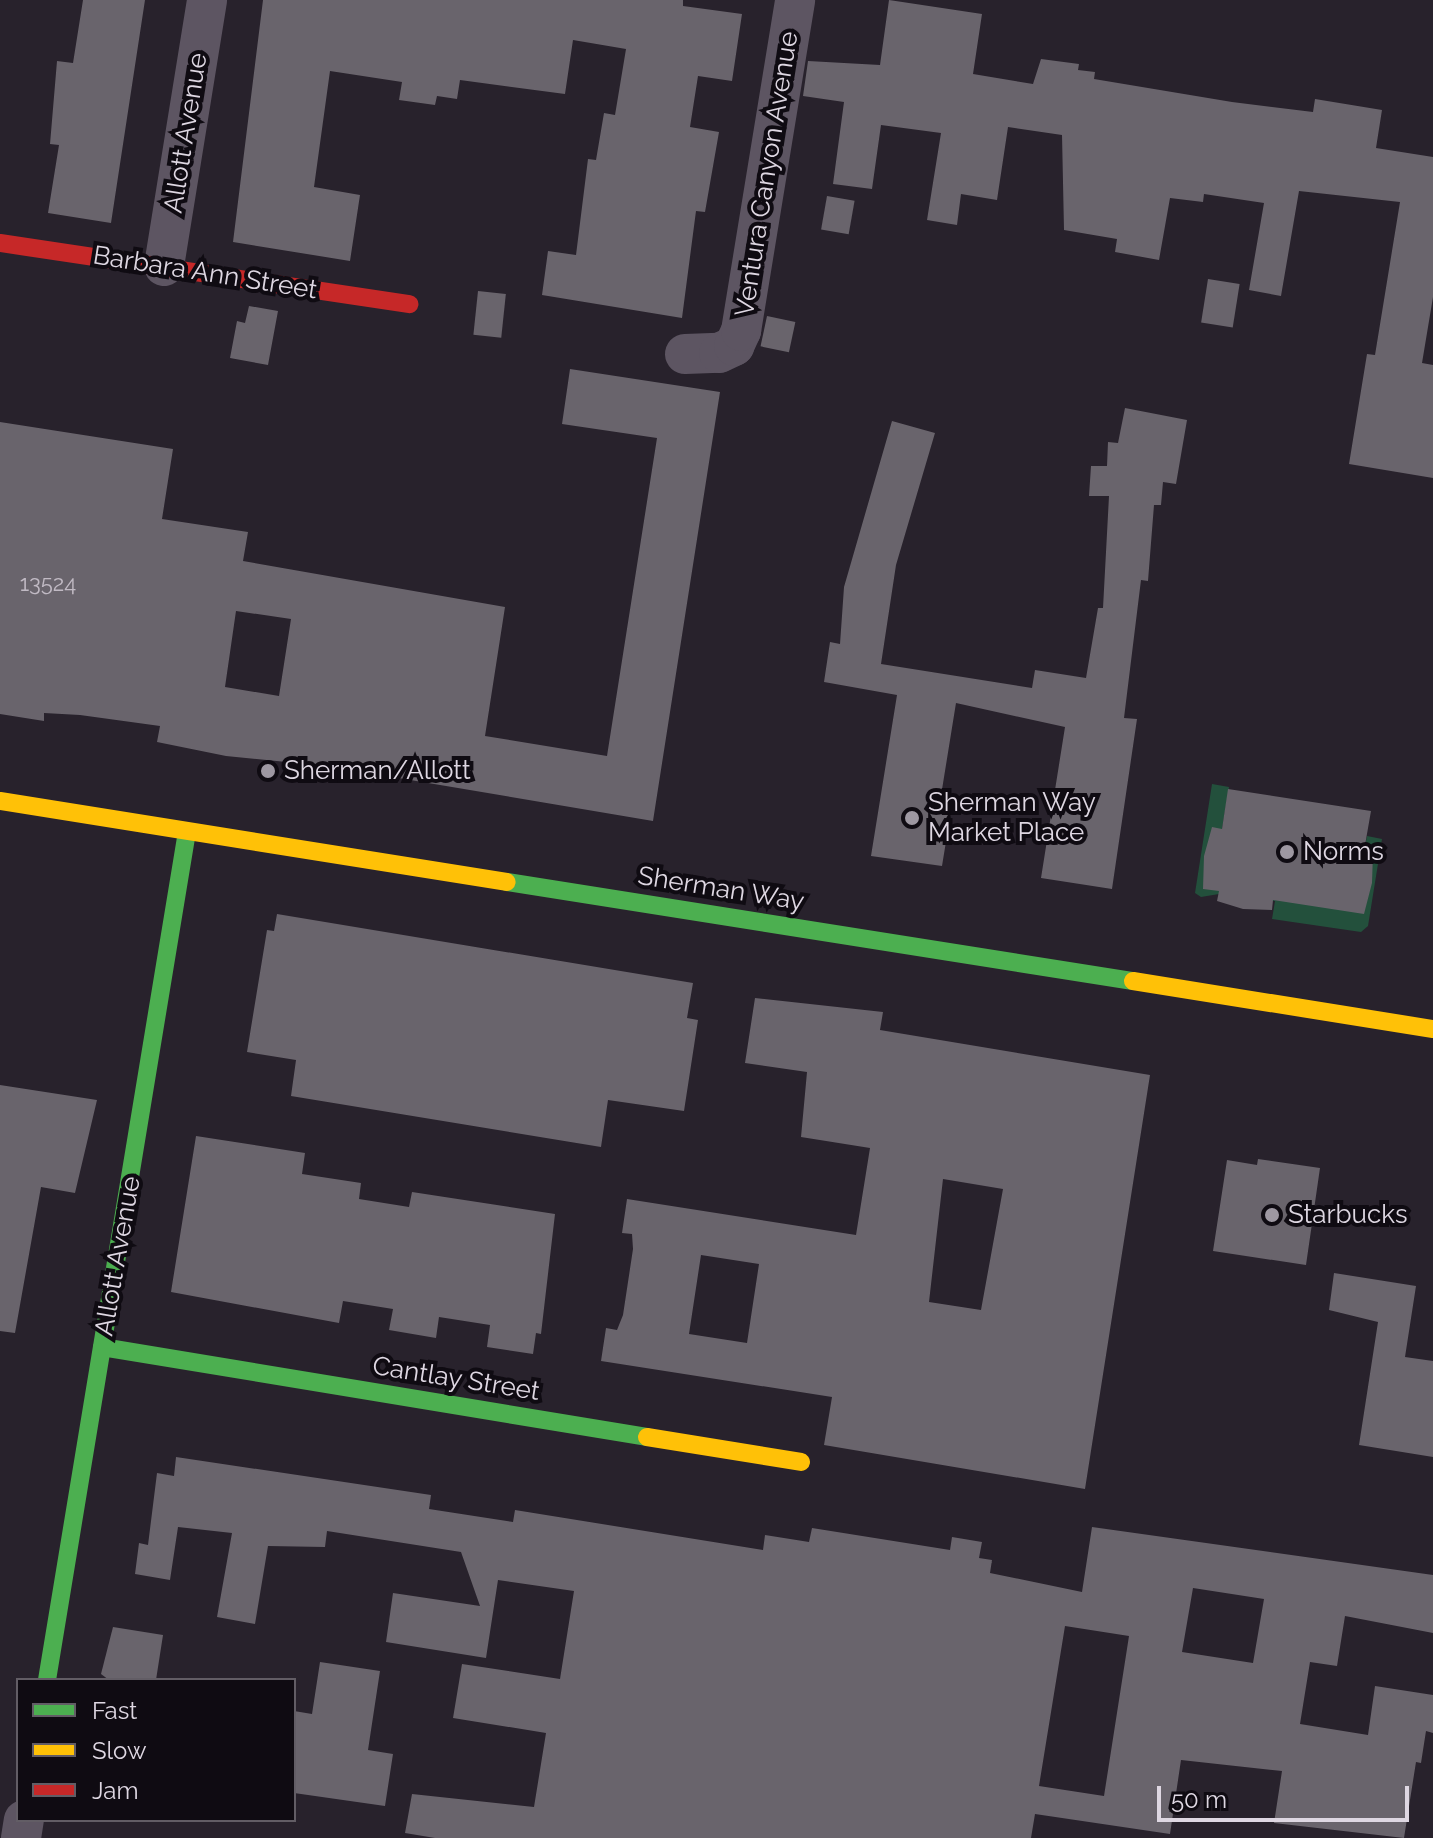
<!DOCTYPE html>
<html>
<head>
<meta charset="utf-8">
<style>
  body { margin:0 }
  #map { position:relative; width:1433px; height:1838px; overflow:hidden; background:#28222c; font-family:Raleway,sans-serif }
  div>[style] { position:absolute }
  .green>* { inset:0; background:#23503c }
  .building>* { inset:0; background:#69646c; transform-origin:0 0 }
  .street>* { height:40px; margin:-20px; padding:0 20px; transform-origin:20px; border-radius:20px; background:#5d5562 }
  .fast>* { height:18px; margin:-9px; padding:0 9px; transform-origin:9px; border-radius:9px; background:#4caf50 }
  .slow>* { height:18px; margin:-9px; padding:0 9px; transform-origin:9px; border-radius:9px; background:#ffc107 }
  .jam>* { height:18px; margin:-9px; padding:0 9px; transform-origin:9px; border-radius:9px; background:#c62828 }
  .dots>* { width:22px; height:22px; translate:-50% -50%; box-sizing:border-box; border:4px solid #0f0b12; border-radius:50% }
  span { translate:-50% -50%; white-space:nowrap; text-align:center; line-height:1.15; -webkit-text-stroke:8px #0f0b12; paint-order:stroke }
  .number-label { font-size:22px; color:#c1bac4 }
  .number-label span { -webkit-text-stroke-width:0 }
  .street-label { font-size:26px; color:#ded7e2 }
  .poi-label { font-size:26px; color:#ded7e2 }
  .left { translate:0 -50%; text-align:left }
  .legend { position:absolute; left:16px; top:1678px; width:280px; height:144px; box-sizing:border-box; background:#0f0b12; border:2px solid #625d65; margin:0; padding:10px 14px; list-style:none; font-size:24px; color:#ded7e2 }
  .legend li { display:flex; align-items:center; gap:16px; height:40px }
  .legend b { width:40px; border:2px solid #625d65 }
  .scale { position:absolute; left:1157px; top:1786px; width:252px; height:36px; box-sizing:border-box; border:4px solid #ded7e2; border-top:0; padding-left:10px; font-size:24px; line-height:28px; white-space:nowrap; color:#ded7e2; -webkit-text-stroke:6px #0f0b12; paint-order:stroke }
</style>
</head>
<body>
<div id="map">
  <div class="green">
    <div style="clip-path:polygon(1212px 784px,1229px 787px,1221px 835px,1225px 893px,1201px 897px,1195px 893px)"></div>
    <div style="clip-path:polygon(1367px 836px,1382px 839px,1368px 926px,1361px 932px,1272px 919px,1275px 901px,1267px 900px,1363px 857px)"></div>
  </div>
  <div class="building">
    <div style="clip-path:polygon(83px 0,145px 0,111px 223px,48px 213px,59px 145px,50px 144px,57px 61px,73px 63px)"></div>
    <div style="clip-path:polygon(263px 0,683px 0,683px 6px,742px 14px,732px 81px,698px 76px,690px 127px,719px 132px,705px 212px,696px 211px,682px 318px,542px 295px,548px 251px,576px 255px,588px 159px,596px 160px,604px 113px,615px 115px,626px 49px,573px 40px,565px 94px,460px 80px,457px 99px,437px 96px,435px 105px,399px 100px,402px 82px,330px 71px,314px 187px,360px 195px,350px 261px,233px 242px)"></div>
    <div style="clip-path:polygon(889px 0,982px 14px,973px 74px,1033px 84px,1041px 59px,1079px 64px,1078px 70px,1095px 72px,1094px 79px,1232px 102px,1313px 112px,1315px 99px,1382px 110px,1376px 148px,1433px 157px,1433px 297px,1422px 363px,1433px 365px,1433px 478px,1349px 464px,1367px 354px,1375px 355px,1400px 202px,1299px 191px,1281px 296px,1249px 290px,1264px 203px,1204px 194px,1203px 202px,1170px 198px,1159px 260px,1115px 252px,1117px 239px,1064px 230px,1062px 135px,1008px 127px,997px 200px,961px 194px,957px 225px,927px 220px,941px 133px,881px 125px,872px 189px,833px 184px,844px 102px,803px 96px,808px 61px,880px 65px)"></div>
    <div style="left:827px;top:196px;width:28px;height:34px;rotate:10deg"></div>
    <div style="left:1208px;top:279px;width:32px;height:44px;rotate:9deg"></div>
    <div style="left:478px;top:291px;width:28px;height:44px;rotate:6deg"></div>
    <div style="clip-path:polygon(249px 306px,278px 311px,268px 365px,230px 358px,237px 321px,245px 323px)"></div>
    <div style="left:767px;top:316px;width:29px;height:31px;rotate:12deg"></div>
    <div style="clip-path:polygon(evenodd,570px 369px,720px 392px,653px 821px,327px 766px,226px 756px,157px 742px,160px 726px,80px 715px,44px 713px,44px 721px,0 714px,0 422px,173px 449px,162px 519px,248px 532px,243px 561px,505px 607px,485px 736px,607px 756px,657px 438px,562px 424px,570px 369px,236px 611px,291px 619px,279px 696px,225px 687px,236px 611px)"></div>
    <div style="clip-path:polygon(1125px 408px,1187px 420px,1176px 484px,1163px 482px,1161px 505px,1154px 505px,1148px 581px,1141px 580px,1124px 718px,1137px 719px,1112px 889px,1041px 878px,1065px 727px,956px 703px,940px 802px,952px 805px,942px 866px,871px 856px,897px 695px,824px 682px,830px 642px,840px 644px,844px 587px,892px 421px,935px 433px,896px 565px,881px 664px,1032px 688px,1035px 670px,1086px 678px,1098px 608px,1103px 608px,1109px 496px,1089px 496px,1091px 466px,1107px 466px,1108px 442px,1118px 443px)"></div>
    <div style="clip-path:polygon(1228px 789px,1371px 811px,1364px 851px,1373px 853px,1372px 883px,1364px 914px,1273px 900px,1272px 910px,1243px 909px,1217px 901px,1219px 891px,1203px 889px,1204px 856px,1212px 827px,1222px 829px)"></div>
    <div style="clip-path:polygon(277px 914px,693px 983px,687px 1018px,698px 1020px,684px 1111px,608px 1100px,601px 1147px,291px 1096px,296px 1060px,247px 1052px,267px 930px,274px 931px)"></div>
    <div style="clip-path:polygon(evenodd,755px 998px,883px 1012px,880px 1030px,1150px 1075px,1085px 1489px,824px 1445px,832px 1397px,601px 1361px,606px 1328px,617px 1330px,623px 1315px,633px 1249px,632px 1234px,622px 1233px,627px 1199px,856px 1235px,870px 1148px,801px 1137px,807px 1072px,745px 1063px,755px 998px,943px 1179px,1003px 1189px,981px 1310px,929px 1302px,943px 1179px,755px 998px,701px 1255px,759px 1264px,747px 1343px,689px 1334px,701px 1255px)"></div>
    <div style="clip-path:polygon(0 1085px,97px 1100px,75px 1193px,41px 1187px,15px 1333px,0 1331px)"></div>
    <div style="clip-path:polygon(196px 1136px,305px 1153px,302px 1174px,361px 1183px,359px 1199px,409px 1207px,412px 1192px,555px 1214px,541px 1334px,536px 1333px,533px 1354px,487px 1347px,490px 1325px,439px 1317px,436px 1338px,389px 1330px,393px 1309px,343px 1301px,339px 1323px,171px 1292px)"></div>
    <div style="clip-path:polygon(1258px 1159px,1320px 1168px,1306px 1265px,1213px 1251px,1227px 1160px,1257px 1165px)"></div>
    <div style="clip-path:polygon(1334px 1273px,1416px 1286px,1405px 1357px,1433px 1361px,1433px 1457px,1359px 1445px,1378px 1322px,1329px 1310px)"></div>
    <div style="clip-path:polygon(evenodd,176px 1457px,431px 1495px,429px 1509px,513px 1522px,515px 1510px,763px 1550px,765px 1535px,809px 1542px,812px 1528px,950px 1550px,952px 1537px,982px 1542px,979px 1558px,992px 1560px,990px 1573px,1082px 1592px,1092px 1527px,1433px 1575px,1433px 1633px,1345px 1616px,1337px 1666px,1310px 1662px,1300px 1724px,1368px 1735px,1375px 1686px,1433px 1695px,1433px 1733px,1426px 1731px,1421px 1763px,1416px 1762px,1404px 1838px,1274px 1823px,1282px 1771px,1181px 1760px,1170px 1834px,1035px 1814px,1031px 1838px,435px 1838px,405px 1833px,412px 1794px,534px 1807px,546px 1733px,453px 1718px,462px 1664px,560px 1679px,574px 1591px,498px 1580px,486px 1658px,386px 1642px,393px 1593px,480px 1606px,461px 1552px,327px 1531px,325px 1547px,268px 1546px,255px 1624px,217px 1617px,232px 1533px,178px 1527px,170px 1580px,135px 1574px,139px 1543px,148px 1545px,157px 1473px,174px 1476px,176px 1457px,1193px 1588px,1264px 1599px,1253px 1663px,1182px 1652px,1193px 1588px,176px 1457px,1065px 1626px,1129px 1636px,1104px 1796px,1039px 1786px,1065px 1626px)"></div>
    <div style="clip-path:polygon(113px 1627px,163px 1635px,156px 1680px,109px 1680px,101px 1674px)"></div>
    <div style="clip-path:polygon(320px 1662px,380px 1671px,368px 1750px,393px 1754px,385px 1806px,294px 1793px,294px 1711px,312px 1714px)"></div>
  </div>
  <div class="street">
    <div style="left:164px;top:266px;width:269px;rotate:-80.8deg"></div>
    <div style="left:685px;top:354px;width:34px;rotate:-2deg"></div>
    <div style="left:719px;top:353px;width:17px;rotate:-25deg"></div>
    <div style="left:734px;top:346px;width:17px;rotate:-65deg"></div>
    <div style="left:741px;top:331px;width:335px;rotate:-80.7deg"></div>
    <div style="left:21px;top:1838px;width:18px;rotate:-81deg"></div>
  </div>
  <div class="fast">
    <div style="left:507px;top:882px;width:634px;rotate:8.99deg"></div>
    <div style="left:102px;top:1347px;width:552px;rotate:9.38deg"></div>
    <div style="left:47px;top:1680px;width:859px;rotate:-80.63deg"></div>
  </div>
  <div class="slow">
    <div style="left:0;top:801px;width:513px;rotate:9.08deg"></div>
    <div style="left:1133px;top:981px;width:304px;rotate:9.1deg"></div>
    <div style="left:647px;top:1437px;width:156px;rotate:9.2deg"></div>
  </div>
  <div class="jam">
    <div style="left:0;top:243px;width:414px;rotate:8.5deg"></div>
  </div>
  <div class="dots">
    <div style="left:268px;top:771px;background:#9e98a2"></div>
    <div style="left:912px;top:818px;background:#9e98a2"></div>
    <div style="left:1287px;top:852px;background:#9e98a2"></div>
    <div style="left:1272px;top:1215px;background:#9e98a2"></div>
  </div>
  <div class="number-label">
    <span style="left:48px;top:584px">13524</span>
  </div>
  <div class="street-label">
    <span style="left:186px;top:133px;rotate:-81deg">Allott Avenue</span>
    <span style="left:767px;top:174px;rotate:-81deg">Ventura Canyon Avenue</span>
    <span style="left:205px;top:273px;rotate:9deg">Barbara Ann Street</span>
    <span style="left:721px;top:889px;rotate:9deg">Sherman Way</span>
    <span style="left:118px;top:1256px;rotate:-80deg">Allott Avenue</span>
    <span style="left:456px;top:1379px;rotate:9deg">Cantlay Street</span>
  </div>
  <div class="poi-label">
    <span class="left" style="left:284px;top:771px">Sherman/Allott</span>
    <span class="left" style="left:928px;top:818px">Sherman Way<br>Market Place</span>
    <span class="left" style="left:1303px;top:852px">Norms</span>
    <span class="left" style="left:1288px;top:1215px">Starbucks</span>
  </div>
  <ul class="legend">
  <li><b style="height:10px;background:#4caf50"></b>Fast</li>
  <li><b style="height:10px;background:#ffc107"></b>Slow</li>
  <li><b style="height:10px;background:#c62828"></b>Jam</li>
  </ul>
  <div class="scale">50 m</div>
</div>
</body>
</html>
